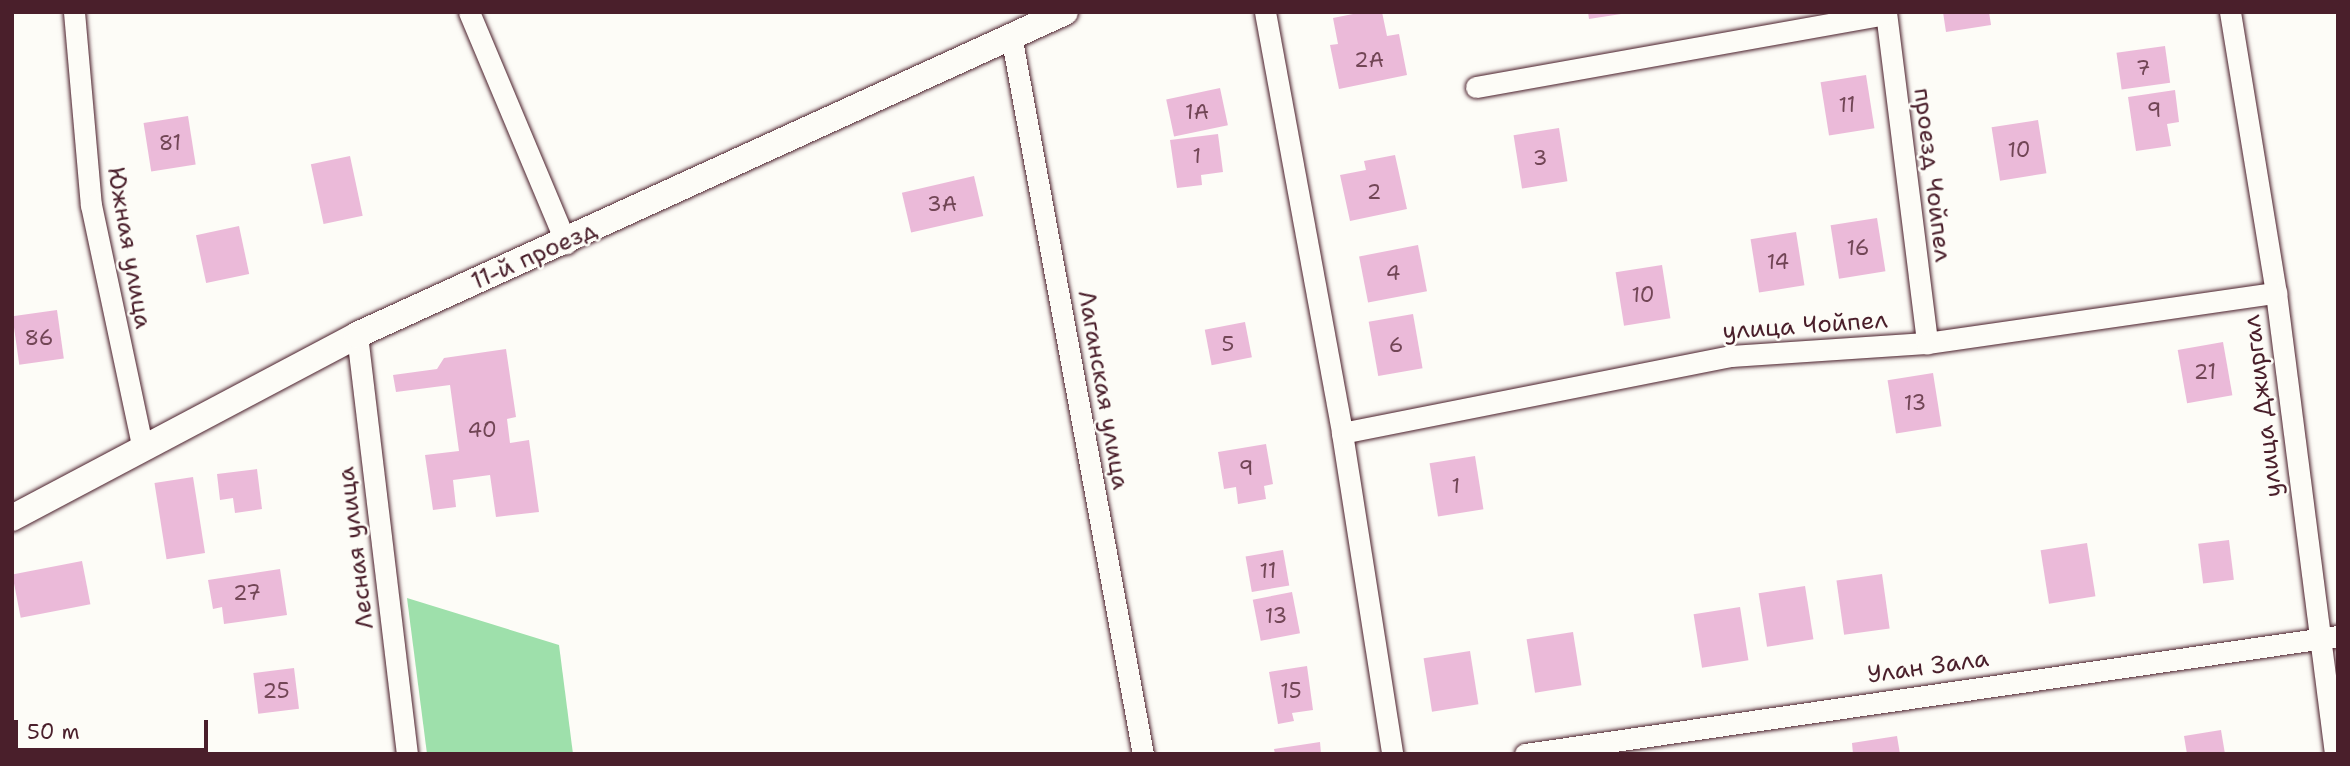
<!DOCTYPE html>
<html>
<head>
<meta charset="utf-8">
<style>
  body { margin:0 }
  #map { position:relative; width:2350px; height:766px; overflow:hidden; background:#fdfcf7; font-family:"Shantell Sans",sans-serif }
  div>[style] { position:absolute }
  .green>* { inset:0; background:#9ee0ab }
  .building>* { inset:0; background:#ebbad9; transform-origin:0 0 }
  .roads { filter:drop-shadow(0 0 2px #4a1f2b) drop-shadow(0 0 2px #4a1f2b) }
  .minor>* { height:21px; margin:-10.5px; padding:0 10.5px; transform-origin:10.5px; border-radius:10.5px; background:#fdfcf7 }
  .tertiary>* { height:26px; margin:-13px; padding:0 13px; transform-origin:13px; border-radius:13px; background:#fdfcf7 }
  span { translate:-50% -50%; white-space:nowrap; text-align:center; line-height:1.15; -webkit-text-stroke:5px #fdfcf7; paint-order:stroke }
  .number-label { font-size:21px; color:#724656 }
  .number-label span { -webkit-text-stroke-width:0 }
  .street-label { font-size:24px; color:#4a1f2b }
  .frame { position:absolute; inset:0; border:14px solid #4a1f2b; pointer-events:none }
  .scale { position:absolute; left:14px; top:720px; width:194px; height:32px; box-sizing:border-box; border:4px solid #4a1f2b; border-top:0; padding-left:9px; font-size:21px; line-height:24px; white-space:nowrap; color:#4a1f2b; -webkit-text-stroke:5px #fdfcf7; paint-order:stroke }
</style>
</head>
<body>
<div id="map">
  <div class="green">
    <div style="clip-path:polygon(407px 598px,559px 645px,573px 754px,427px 754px)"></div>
  </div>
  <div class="building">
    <div style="clip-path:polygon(1363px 12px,1382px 12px,1387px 36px,1399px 34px,1407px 75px,1339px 89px,1330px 45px,1338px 44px,1333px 18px)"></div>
    <div style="clip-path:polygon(1588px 12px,1621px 12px,1621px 14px,1589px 19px)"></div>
    <div style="clip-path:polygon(1943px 12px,1989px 12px,1991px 25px,1946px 32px)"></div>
    <div style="left:2165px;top:46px;width:37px;height:49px;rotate:82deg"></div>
    <div style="left:1866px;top:75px;width:54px;height:46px;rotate:81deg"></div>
    <div style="left:1220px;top:88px;width:38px;height:55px;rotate:78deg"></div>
    <div style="clip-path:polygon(2175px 90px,2179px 122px,2167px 124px,2171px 146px,2136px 151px,2128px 97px)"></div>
    <div style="left:188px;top:116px;width:49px;height:45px;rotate:81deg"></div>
    <div style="left:2038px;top:120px;width:54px;height:47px;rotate:81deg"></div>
    <div style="left:1559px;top:128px;width:54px;height:46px;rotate:81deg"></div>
    <div style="clip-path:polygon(1218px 134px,1223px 172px,1201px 175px,1202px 185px,1177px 188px,1170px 140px)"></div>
    <div style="clip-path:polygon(1395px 155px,1407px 209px,1350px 221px,1340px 175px,1366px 170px,1364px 161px)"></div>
    <div style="left:350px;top:156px;width:61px;height:40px;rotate:78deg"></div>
    <div style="left:974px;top:176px;width:41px;height:74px;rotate:77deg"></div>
    <div style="left:1877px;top:218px;width:54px;height:47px;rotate:81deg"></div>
    <div style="left:239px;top:226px;width:49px;height:44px;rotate:78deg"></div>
    <div style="left:1796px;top:232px;width:54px;height:46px;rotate:81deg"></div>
    <div style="left:1418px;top:245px;width:47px;height:60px;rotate:79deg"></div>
    <div style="left:1662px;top:265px;width:54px;height:47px;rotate:81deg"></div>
    <div style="left:57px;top:310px;width:49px;height:45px;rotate:82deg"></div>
    <div style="left:1413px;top:314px;width:55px;height:45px;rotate:80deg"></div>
    <div style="left:1245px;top:322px;width:36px;height:41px;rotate:79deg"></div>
    <div style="left:2223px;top:342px;width:54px;height:46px;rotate:80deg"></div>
    <div style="clip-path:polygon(506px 349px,516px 417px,507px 419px,510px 443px,529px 440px,539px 512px,496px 517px,490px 475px,453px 480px,456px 507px,433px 510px,425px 455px,459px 451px,450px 385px,396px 392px,393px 375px,437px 369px,444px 358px)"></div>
    <div style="left:1933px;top:373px;width:54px;height:46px;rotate:81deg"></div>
    <div style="clip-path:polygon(1266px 444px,1273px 484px,1264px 486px,1266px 499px,1238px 504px,1236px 487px,1224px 489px,1218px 452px)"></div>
    <div style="left:1475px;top:456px;width:54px;height:46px;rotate:81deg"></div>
    <div style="clip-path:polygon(257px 469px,262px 509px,235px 513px,233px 498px,220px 500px,217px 474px)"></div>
    <div style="left:193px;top:477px;width:77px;height:39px;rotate:81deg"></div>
    <div style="left:2229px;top:540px;width:40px;height:31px;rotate:83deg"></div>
    <div style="left:2087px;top:543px;width:54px;height:47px;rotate:81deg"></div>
    <div style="left:1283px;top:550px;width:36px;height:38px;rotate:80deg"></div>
    <div style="left:82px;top:561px;width:44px;height:71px;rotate:79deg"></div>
    <div style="clip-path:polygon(280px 569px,287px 615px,224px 624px,222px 607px,213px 609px,208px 580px)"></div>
    <div style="left:1882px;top:574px;width:55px;height:46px;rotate:82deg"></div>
    <div style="left:1805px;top:586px;width:54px;height:47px;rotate:81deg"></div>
    <div style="left:1292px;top:592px;width:42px;height:40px;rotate:79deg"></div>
    <div style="left:1740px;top:607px;width:54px;height:47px;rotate:81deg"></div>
    <div style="left:1573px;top:632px;width:54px;height:47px;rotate:81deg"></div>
    <div style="left:1470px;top:651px;width:54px;height:47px;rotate:81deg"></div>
    <div style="clip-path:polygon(1307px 666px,1313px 710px,1292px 713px,1294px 721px,1278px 724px,1269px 672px)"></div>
    <div style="left:294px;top:668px;width:41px;height:41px;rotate:83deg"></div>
    <div style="clip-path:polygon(2221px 730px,2225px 754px,2187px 754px,2184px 736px)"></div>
    <div style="clip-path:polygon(1897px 736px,1900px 754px,1853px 754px,1852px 743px)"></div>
    <div style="clip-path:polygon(1320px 742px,1321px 754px,1275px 754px,1274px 749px)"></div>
  </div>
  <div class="roads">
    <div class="minor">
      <div style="left:74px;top:12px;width:194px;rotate:85deg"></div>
      <div style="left:91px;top:205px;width:249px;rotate:78deg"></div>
      <div style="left:469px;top:12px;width:251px;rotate:67.2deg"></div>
      <div style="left:1265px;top:12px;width:428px;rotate:79.6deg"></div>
      <div style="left:1342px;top:433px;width:325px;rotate:81.1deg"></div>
      <div style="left:1886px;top:12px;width:334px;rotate:82.9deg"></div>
      <div style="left:2230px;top:12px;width:285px;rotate:80.7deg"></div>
      <div style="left:2276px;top:293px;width:465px;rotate:82.7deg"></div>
      <div style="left:1011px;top:35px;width:731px;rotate:79.6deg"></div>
      <div style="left:1476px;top:87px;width:416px;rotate:-10.1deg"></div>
      <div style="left:357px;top:335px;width:422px;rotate:83.2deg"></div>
      <div style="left:1342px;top:433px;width:396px;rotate:-11.2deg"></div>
      <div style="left:1730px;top:356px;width:197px;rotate:-3.8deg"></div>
      <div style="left:1927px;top:343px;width:353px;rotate:-8.2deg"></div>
      <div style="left:1525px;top:754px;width:822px;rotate:-8.26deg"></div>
    </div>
    <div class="tertiary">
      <div style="left:12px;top:518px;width:391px;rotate:-27.9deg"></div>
      <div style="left:357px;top:335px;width:778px;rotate:-24.52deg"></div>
    </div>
  </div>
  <div class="number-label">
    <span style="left:1369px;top:60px">2А</span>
    <span style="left:2143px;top:68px">7</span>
    <span style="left:1847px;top:105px">11</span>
    <span style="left:2154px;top:110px">9</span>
    <span style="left:1197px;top:112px">1А</span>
    <span style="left:170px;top:143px">81</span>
    <span style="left:2019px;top:150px">10</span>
    <span style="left:1197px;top:156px">1</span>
    <span style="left:1540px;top:158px">3</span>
    <span style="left:1374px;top:192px">2</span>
    <span style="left:942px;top:204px">3А</span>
    <span style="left:1858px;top:248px">16</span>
    <span style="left:1778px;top:262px">14</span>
    <span style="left:1393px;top:273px">4</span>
    <span style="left:1643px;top:295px">10</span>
    <span style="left:39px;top:338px">86</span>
    <span style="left:1228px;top:344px">5</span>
    <span style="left:1396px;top:345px">6</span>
    <span style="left:2205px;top:372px">21</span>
    <span style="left:1915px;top:403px">13</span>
    <span style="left:482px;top:430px">40</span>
    <span style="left:1246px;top:468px">9</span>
    <span style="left:1456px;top:486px">1</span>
    <span style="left:1268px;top:571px">11</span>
    <span style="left:247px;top:593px">27</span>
    <span style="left:1276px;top:616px">13</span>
    <span style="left:276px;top:691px">25</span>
    <span style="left:1291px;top:691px">15</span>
  </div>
  <div class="street-label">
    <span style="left:1932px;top:175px;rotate:83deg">проезд Чойпел</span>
    <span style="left:129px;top:248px;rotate:80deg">Южная улица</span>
    <span style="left:534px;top:256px;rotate:-24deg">11-й проезд</span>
    <span style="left:1805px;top:326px;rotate:-4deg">улица Чойпел</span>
    <span style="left:1103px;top:390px;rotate:80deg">Лаганская улица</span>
    <span style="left:2263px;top:406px;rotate:-97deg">улица Джиргал</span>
    <span style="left:356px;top:548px;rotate:-97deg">Лесная улица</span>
    <span style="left:1928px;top:667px;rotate:-8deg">Улан Зала</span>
  </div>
  <div class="frame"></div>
  <div class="scale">50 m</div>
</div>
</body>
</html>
